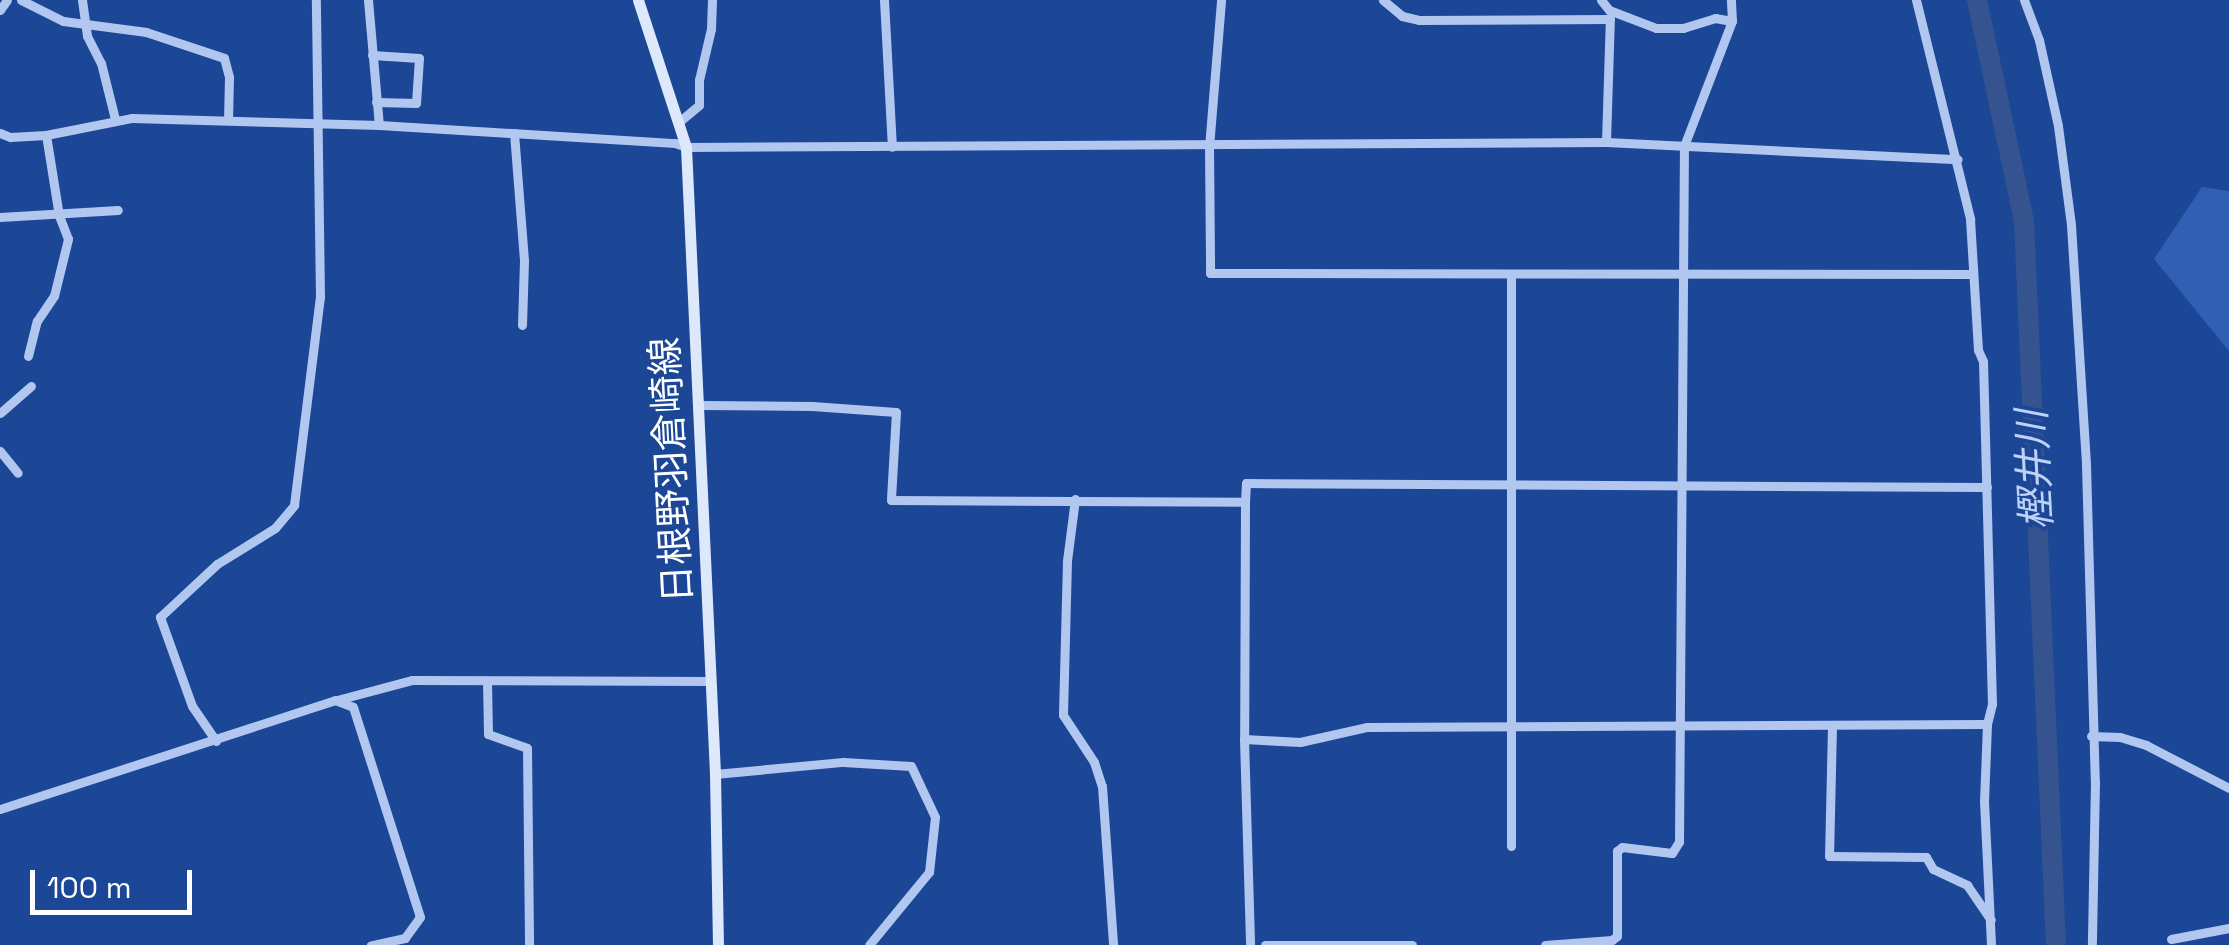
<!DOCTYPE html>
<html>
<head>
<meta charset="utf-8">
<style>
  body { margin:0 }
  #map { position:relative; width:2229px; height:945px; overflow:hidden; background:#1c4797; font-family:"Space Grotesk","Noto Sans JP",sans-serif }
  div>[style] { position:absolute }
  .green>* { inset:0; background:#305fb4 }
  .river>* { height:20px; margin:-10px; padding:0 10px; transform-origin:10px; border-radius:10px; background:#35548f }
  .street>* { height:9px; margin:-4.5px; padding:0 4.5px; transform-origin:4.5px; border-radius:4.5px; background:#b1c7f0 }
  .secondary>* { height:11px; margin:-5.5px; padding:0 5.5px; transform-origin:5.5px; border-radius:5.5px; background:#dee8fb }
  span { translate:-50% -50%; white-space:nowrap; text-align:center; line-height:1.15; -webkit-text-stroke:8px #1c4797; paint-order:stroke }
  .street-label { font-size:38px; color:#fff }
  .water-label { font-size:40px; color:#bdd2f6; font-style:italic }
  .scale { position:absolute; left:30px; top:870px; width:162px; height:45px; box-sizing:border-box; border:5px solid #fff; border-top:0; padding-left:12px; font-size:30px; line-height:35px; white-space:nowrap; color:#fff; -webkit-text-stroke:8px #1c4797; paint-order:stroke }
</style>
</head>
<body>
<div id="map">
  <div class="green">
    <div style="clip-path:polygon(2202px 187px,2229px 191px,2229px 351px,2154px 259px)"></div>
  </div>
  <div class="river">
    <div style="left:1977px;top:0;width:226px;rotate:78deg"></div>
    <div style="left:2024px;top:221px;width:725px;rotate:87.47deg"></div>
  </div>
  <div class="street">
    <div style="left:21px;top:0;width:47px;rotate:26.6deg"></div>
    <div style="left:63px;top:21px;width:84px;rotate:7.5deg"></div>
    <div style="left:146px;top:32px;width:82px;rotate:18.4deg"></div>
    <div style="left:224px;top:58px;width:20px;rotate:75deg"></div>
    <div style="left:229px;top:77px;width:43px;rotate:91.3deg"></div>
    <div style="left:82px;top:0;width:36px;rotate:82deg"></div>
    <div style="left:87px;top:36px;width:30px;rotate:63deg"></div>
    <div style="left:101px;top:63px;width:58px;rotate:76deg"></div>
    <div style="left:368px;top:0;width:125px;rotate:85deg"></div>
    <div style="left:884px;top:0;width:147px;rotate:86.9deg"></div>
    <div style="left:1383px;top:0;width:25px;rotate:40deg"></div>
    <div style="left:1402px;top:16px;width:17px;rotate:13deg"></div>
    <div style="left:1419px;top:20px;width:191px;rotate:-0.3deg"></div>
    <div style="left:1601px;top:0;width:13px;rotate:51deg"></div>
    <div style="left:1609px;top:10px;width:50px;rotate:21deg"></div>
    <div style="left:1656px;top:28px;width:27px"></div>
    <div style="left:1683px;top:28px;width:34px;rotate:-17deg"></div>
    <div style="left:1715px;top:18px;width:17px;rotate:10deg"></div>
    <div style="left:1916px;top:0;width:226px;rotate:76.1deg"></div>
    <div style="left:1970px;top:219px;width:131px;rotate:86.5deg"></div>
    <div style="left:1978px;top:350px;width:12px;rotate:66deg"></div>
    <div style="left:1983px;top:361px;width:343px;rotate:88.5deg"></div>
    <div style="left:1992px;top:704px;width:21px;rotate:104deg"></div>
    <div style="left:1987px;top:724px;width:77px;rotate:92.2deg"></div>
    <div style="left:1984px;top:801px;width:144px;rotate:87.2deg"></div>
    <div style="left:2024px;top:0;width:43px;rotate:69.4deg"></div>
    <div style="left:2039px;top:40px;width:88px;rotate:77.5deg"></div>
    <div style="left:2058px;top:126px;width:100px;rotate:82.5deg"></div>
    <div style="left:2071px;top:225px;width:240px;rotate:86.4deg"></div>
    <div style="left:2086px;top:465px;width:317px;rotate:88.4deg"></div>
    <div style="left:2095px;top:782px;width:163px;rotate:91.1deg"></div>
    <div style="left:1221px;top:1px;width:145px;rotate:94.7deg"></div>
    <div style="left:1209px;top:146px;width:127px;rotate:89.5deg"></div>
    <div style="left:1210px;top:273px;width:763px;rotate:0.08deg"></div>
    <div style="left:0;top:10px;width:12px;rotate:-55deg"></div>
    <div style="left:372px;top:55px;width:47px;rotate:3.7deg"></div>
    <div style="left:419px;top:58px;width:45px;rotate:93.8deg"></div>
    <div style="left:416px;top:103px;width:40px;rotate:-178.6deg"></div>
    <div style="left:680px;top:121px;width:25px;rotate:-40deg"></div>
    <div style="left:699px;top:105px;width:25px;rotate:-90deg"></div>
    <div style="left:699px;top:80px;width:52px;rotate:-76.8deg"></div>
    <div style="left:711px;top:29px;width:29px;rotate:-88deg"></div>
    <div style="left:0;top:133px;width:11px;rotate:22deg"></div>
    <div style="left:10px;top:137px;width:36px;rotate:-3deg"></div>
    <div style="left:46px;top:135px;width:88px;rotate:-11.2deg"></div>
    <div style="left:132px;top:118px;width:247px;rotate:1.6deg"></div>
    <div style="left:379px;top:125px;width:297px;rotate:3.5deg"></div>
    <div style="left:675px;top:143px;width:12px;rotate:20deg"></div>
    <div style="left:686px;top:147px;width:920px;rotate:-0.31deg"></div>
    <div style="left:1606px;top:142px;width:352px;rotate:2.8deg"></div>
    <div style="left:514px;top:133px;width:128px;rotate:85.5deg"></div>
    <div style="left:524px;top:261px;width:64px;rotate:91.8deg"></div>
    <div style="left:1606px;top:142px;width:124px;rotate:-88.2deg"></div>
    <div style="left:0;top:217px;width:118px;rotate:-3.4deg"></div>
    <div style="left:28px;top:356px;width:36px;rotate:-76deg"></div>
    <div style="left:37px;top:321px;width:30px;rotate:-56deg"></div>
    <div style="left:54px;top:296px;width:59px;rotate:-76.2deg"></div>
    <div style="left:68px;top:239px;width:25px;rotate:-111deg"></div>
    <div style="left:59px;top:216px;width:82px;rotate:-99.1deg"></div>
    <div style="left:700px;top:405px;width:112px;rotate:0.5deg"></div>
    <div style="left:812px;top:406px;width:84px;rotate:4.1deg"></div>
    <div style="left:896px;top:412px;width:88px;rotate:93.3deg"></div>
    <div style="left:891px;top:500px;width:354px;rotate:0.3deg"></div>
    <div style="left:1245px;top:502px;width:237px;rotate:90.2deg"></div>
    <div style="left:1244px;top:739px;width:56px;rotate:3.1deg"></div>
    <div style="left:1300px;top:742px;width:69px;rotate:-12.6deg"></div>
    <div style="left:1367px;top:727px;width:620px;rotate:-0.28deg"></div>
    <div style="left:0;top:413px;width:41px;rotate:-41.1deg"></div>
    <div style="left:0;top:451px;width:28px;rotate:51deg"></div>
    <div style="left:1075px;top:499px;width:63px;rotate:97.4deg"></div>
    <div style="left:1067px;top:561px;width:154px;rotate:91.5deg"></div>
    <div style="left:1063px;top:715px;width:56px;rotate:56.6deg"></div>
    <div style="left:1094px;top:762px;width:25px;rotate:72deg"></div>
    <div style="left:1102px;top:786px;width:159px;rotate:86deg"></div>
    <div style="left:1245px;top:502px;width:19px;rotate:-87deg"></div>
    <div style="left:1246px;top:483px;width:741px;rotate:0.31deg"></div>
    <div style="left:487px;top:681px;width:53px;rotate:88.9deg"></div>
    <div style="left:488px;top:734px;width:41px;rotate:19.7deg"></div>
    <div style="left:527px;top:748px;width:197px;rotate:89.4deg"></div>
    <div style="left:337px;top:700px;width:78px;rotate:-14.9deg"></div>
    <div style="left:412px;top:680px;width:299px;rotate:0.2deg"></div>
    <div style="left:1832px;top:726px;width:130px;rotate:91.3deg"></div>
    <div style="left:1829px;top:856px;width:97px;rotate:0.6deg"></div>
    <div style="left:1926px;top:857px;width:14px;rotate:60deg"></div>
    <div style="left:1933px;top:869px;width:38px;rotate:25deg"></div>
    <div style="left:1967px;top:885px;width:42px;rotate:55.6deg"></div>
    <div style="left:2091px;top:736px;width:29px;rotate:2deg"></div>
    <div style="left:2120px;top:737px;width:27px;rotate:17deg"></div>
    <div style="left:2146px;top:745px;width:93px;rotate:27.4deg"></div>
    <div style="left:1244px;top:739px;width:206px;rotate:88.3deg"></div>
    <div style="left:216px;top:741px;width:42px;rotate:-124.4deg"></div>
    <div style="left:192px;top:706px;width:95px;rotate:-109.8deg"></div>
    <div style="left:160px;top:617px;width:78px;rotate:-42.9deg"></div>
    <div style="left:217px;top:564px;width:68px;rotate:-31.8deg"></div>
    <div style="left:275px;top:528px;width:30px;rotate:-50deg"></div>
    <div style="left:294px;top:505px;width:210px;rotate:-82.9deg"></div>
    <div style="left:320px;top:297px;width:297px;rotate:-90.8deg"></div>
    <div style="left:715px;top:774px;width:129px;rotate:-5.4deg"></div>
    <div style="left:843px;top:762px;width:68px;rotate:3.4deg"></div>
    <div style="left:911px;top:766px;width:56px;rotate:64.8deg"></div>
    <div style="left:935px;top:817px;width:55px;rotate:96.2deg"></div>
    <div style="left:929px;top:872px;width:94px;rotate:129.4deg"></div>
    <div style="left:0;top:809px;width:352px;rotate:-18deg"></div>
    <div style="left:335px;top:700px;width:19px;rotate:21deg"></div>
    <div style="left:353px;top:707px;width:220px;rotate:72.3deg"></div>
    <div style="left:420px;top:917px;width:26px;rotate:126deg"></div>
    <div style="left:405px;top:938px;width:35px;rotate:168deg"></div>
    <div style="left:1511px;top:846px;width:572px;rotate:-90deg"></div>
    <div style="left:2171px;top:939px;width:59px;rotate:-10.7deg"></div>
    <div style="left:1265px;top:945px;width:147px"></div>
    <div style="left:1545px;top:945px;width:67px;rotate:-4.3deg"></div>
    <div style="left:1612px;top:940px;width:6px;rotate:-39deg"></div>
    <div style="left:1617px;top:936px;width:85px;rotate:-90deg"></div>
    <div style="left:1617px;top:851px;width:6px;rotate:-39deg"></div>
    <div style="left:1622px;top:847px;width:50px;rotate:6.8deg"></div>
    <div style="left:1672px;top:853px;width:13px;rotate:-58deg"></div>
    <div style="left:1679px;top:842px;width:696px;rotate:-89.59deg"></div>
    <div style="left:1684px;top:146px;width:134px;rotate:-69deg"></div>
    <div style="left:1732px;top:21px;width:21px;rotate:-93deg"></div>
  </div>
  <div class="secondary">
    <div style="left:638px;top:0;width:155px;rotate:71.9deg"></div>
    <div style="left:686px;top:147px;width:628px;rotate:87.35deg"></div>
    <div style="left:715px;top:774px;width:171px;rotate:89deg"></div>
  </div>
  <div class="street-label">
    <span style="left:672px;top:470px;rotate:-93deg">日根野羽倉崎線</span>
  </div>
  <div class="water-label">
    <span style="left:2035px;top:470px;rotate:-93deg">樫井川</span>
  </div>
  <div class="scale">100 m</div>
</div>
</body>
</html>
